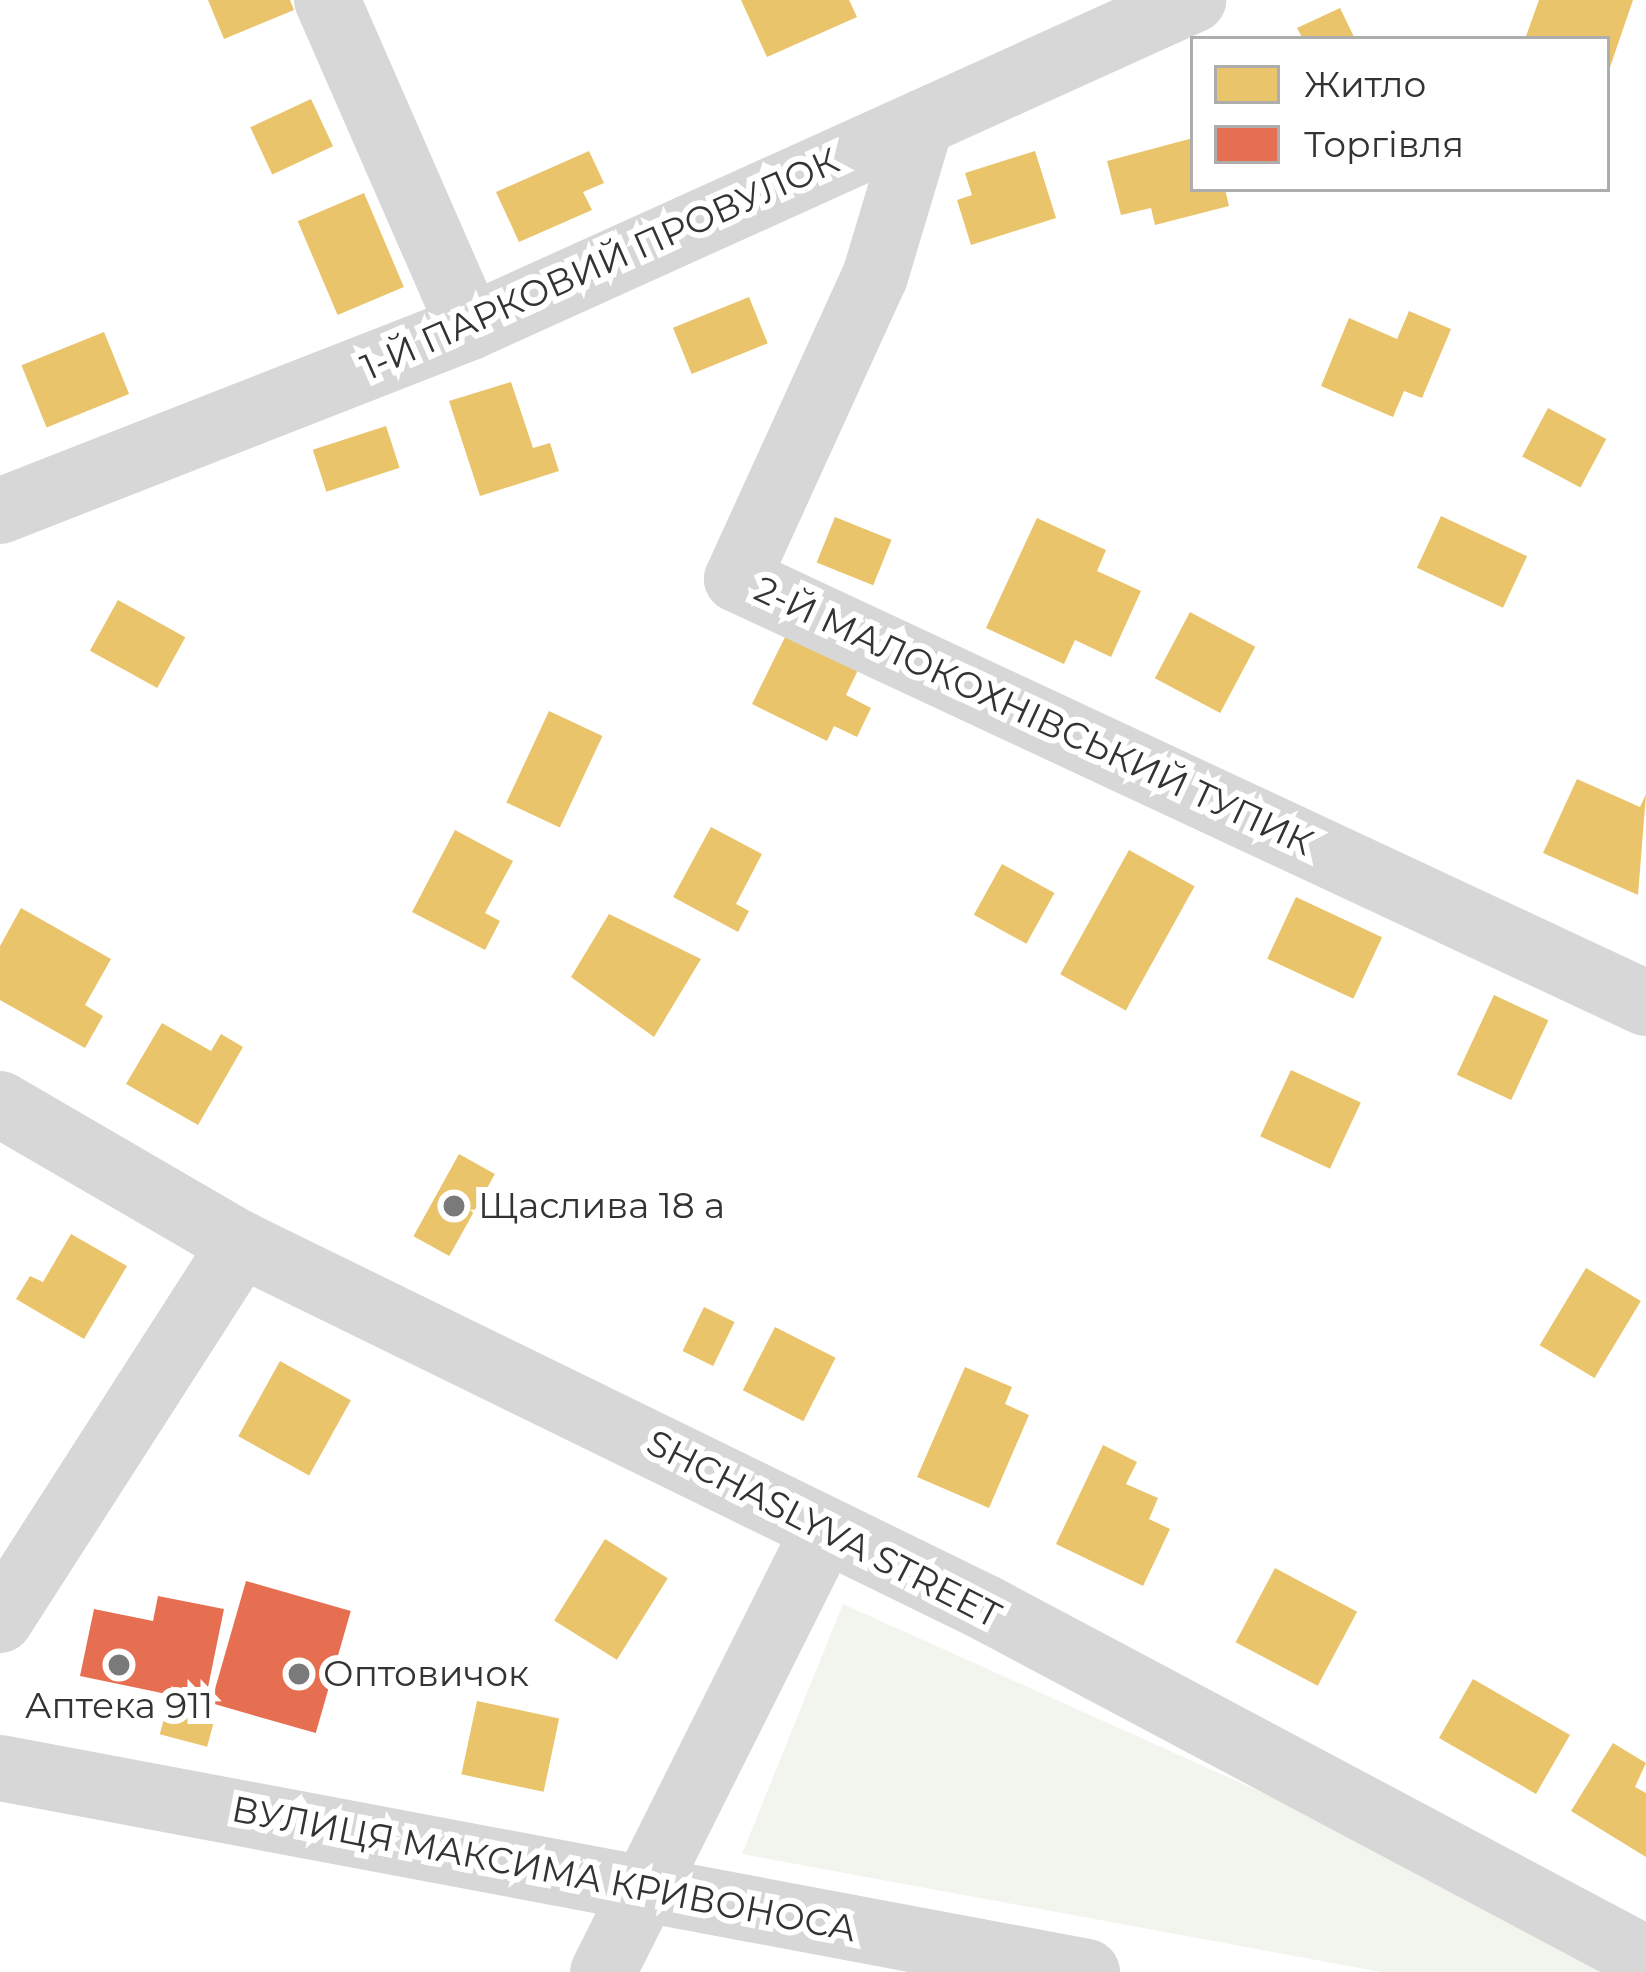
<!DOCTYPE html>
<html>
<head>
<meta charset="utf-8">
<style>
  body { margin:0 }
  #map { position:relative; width:1646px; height:1972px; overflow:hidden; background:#fff; font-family:Montserrat,sans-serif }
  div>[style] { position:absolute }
  .green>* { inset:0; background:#f1f5ed }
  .homes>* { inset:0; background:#e9c46a; transform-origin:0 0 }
  .shops>* { inset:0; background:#e76f51; transform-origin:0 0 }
  .minor>* { height:66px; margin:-33px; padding:0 33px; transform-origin:33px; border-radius:33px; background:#d7d7d7 }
  .dots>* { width:33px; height:33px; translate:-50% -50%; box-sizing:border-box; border:6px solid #fff; border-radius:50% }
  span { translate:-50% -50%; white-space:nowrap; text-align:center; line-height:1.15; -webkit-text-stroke:12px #fff; paint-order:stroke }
  .street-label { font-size:36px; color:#333 }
  .poi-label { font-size:36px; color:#333 }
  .left { translate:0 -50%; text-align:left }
  .legend { position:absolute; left:1190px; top:36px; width:420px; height:156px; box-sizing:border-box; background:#fff; border:3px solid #adadad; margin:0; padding:15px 21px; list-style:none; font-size:36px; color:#333 }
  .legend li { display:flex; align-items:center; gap:24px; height:60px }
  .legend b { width:60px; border:3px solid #adadad }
</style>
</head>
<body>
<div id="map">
  <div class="green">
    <div style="clip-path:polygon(843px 1604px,1321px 1819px,1618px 1972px,1381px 1972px,742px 1854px)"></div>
  </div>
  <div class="homes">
    <div style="clip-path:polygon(208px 0,290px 0,294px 10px,224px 39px)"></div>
    <div style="clip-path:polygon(741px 0,849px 0,857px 17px,767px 57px)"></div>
    <div style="clip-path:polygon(1539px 0,1633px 0,1608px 73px,1607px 39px,1525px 39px)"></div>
    <div style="clip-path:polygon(1340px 8px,1355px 39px,1303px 39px,1297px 28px)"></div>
    <div style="left:311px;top:99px;width:52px;height:67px;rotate:65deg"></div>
    <div style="clip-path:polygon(1193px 138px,1193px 189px,1225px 189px,1229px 206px,1155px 225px,1151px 208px,1121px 215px,1107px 161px)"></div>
    <div style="clip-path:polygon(589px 151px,604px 183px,583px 192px,592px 210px,519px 242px,496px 192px)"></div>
    <div style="clip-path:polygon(1035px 151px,1056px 218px,971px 245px,957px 200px,972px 195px,965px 173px)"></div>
    <div style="left:364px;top:193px;width:102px;height:72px;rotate:67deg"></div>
    <div style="left:749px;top:297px;width:50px;height:82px;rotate:68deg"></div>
    <div style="clip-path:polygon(1409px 311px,1451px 329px,1422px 398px,1404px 391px,1393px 417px,1321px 386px,1349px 318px,1397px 339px)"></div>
    <div style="left:104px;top:332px;width:67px;height:89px;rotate:68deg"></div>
    <div style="clip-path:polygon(511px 382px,533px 448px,550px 443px,559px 471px,480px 496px,449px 401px)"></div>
    <div style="left:1548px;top:408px;width:66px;height:55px;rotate:28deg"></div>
    <div style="left:386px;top:426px;width:44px;height:77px;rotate:72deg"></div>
    <div style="left:1441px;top:516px;width:95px;height:57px;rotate:25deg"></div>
    <div style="left:835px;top:517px;width:61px;height:49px;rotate:22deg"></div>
    <div style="clip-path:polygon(1037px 518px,1106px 550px,1097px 571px,1141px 591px,1111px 657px,1075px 640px,1064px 664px,986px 628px)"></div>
    <div style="left:118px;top:600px;width:77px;height:58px;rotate:29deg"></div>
    <div style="left:1190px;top:612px;width:74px;height:75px;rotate:28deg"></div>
    <div style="clip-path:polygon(788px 631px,859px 668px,846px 695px,871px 708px,857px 737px,834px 726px,827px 741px,752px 704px)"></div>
    <div style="left:549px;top:711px;width:59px;height:101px;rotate:25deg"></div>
    <div style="clip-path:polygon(1577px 779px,1640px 807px,1646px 794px,1638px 895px,1543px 853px)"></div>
    <div style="clip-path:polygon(711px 827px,762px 854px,736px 904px,749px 911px,738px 932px,673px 897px)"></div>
    <div style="clip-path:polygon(455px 830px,513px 861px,485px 913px,500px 921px,485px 950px,412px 912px)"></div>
    <div style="left:1129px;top:850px;width:75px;height:142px;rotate:29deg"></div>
    <div style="left:1002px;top:864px;width:60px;height:58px;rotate:29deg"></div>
    <div style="left:1296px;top:897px;width:95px;height:68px;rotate:25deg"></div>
    <div style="clip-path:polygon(21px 908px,111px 959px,85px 1005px,103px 1016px,85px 1048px,0 1000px,0 946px)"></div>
    <div style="clip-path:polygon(609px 914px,701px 959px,654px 1037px,571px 977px)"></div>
    <div style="left:1494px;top:995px;width:60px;height:88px;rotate:25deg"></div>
    <div style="clip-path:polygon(162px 1023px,211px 1051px,221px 1034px,243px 1047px,198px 1125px,126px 1084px)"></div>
    <div style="left:1291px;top:1070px;width:77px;height:73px;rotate:25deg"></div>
    <div style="left:459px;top:1154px;width:41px;height:94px;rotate:29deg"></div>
    <div style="clip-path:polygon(71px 1234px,127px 1266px,84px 1339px,16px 1299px,30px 1276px,43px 1282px)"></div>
    <div style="left:1586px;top:1268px;width:64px;height:90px;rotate:31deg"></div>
    <div style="left:704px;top:1307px;width:34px;height:49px;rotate:26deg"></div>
    <div style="left:775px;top:1327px;width:68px;height:71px;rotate:27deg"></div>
    <div style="left:280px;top:1361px;width:81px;height:86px;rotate:29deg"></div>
    <div style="clip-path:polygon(965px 1367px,1012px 1387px,1005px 1404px,1029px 1415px,989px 1508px,917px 1477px)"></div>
    <div style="clip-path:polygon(1103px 1445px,1137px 1462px,1126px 1484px,1158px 1498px,1149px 1519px,1170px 1529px,1143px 1586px,1056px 1544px)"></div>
    <div style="left:605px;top:1539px;width:74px;height:96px;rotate:32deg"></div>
    <div style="left:1275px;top:1568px;width:93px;height:84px;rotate:28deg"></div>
    <div style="left:1473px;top:1679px;width:112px;height:68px;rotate:30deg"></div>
    <div style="left:477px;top:1701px;width:84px;height:75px;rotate:12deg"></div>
    <div style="left:166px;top:1711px;width:49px;height:24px;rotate:15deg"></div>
    <div style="clip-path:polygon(1613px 1743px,1646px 1763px,1635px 1787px,1646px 1793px,1646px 1857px,1571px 1811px)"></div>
  </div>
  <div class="shops">
    <div style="left:246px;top:1581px;width:109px;height:127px;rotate:16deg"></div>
    <div style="clip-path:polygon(158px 1596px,224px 1609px,205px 1702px,80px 1676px,94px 1609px,153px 1621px)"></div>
  </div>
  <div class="minor">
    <div style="left:327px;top:0;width:357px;rotate:66.4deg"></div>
    <div style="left:921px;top:123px;width:160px;rotate:106.7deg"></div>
    <div style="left:875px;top:276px;width:333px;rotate:114.5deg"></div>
    <div style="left:737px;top:579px;width:1003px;rotate:25.01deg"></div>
    <div style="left:0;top:511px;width:505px;rotate:-21.38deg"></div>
    <div style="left:470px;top:327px;width:794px;rotate:-24.34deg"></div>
    <div style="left:0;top:1104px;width:279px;rotate:30.2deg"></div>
    <div style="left:241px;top:1244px;width:827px;rotate:26.04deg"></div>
    <div style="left:984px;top:1607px;width:750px;rotate:28deg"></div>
    <div style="left:0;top:1620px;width:447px;rotate:-57.3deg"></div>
    <div style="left:0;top:1768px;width:1106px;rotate:10.63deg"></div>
    <div style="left:603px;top:1972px;width:494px;rotate:-63.4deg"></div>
  </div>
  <div class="dots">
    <div style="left:454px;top:1206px;background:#7a7a7a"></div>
    <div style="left:119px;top:1665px;background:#7a7a7a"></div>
    <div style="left:299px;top:1674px;background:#7a7a7a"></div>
  </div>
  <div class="street-label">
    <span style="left:600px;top:264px;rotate:-24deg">1-Й ПАРКОВИЙ ПРОВУЛОК</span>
    <span style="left:1034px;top:716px;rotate:25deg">2-Й МАЛОКОХНІВСЬКИЙ ТУПИК</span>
    <span style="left:824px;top:1529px;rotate:27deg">SHCHASLYVA STREET</span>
    <span style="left:544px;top:1869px;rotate:11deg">ВУЛИЦЯ МАКСИМА КРИВОНОСА</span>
  </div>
  <div class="poi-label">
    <span class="left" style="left:478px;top:1206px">Щаслива 18 а</span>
    <span class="left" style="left:323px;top:1674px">Оптовичок</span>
    <span style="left:119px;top:1706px">Аптека 911</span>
  </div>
  <ul class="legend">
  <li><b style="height:33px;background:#e9c46a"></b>Житло</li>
  <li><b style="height:33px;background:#e76f51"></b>Торгівля</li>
  </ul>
</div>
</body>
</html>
